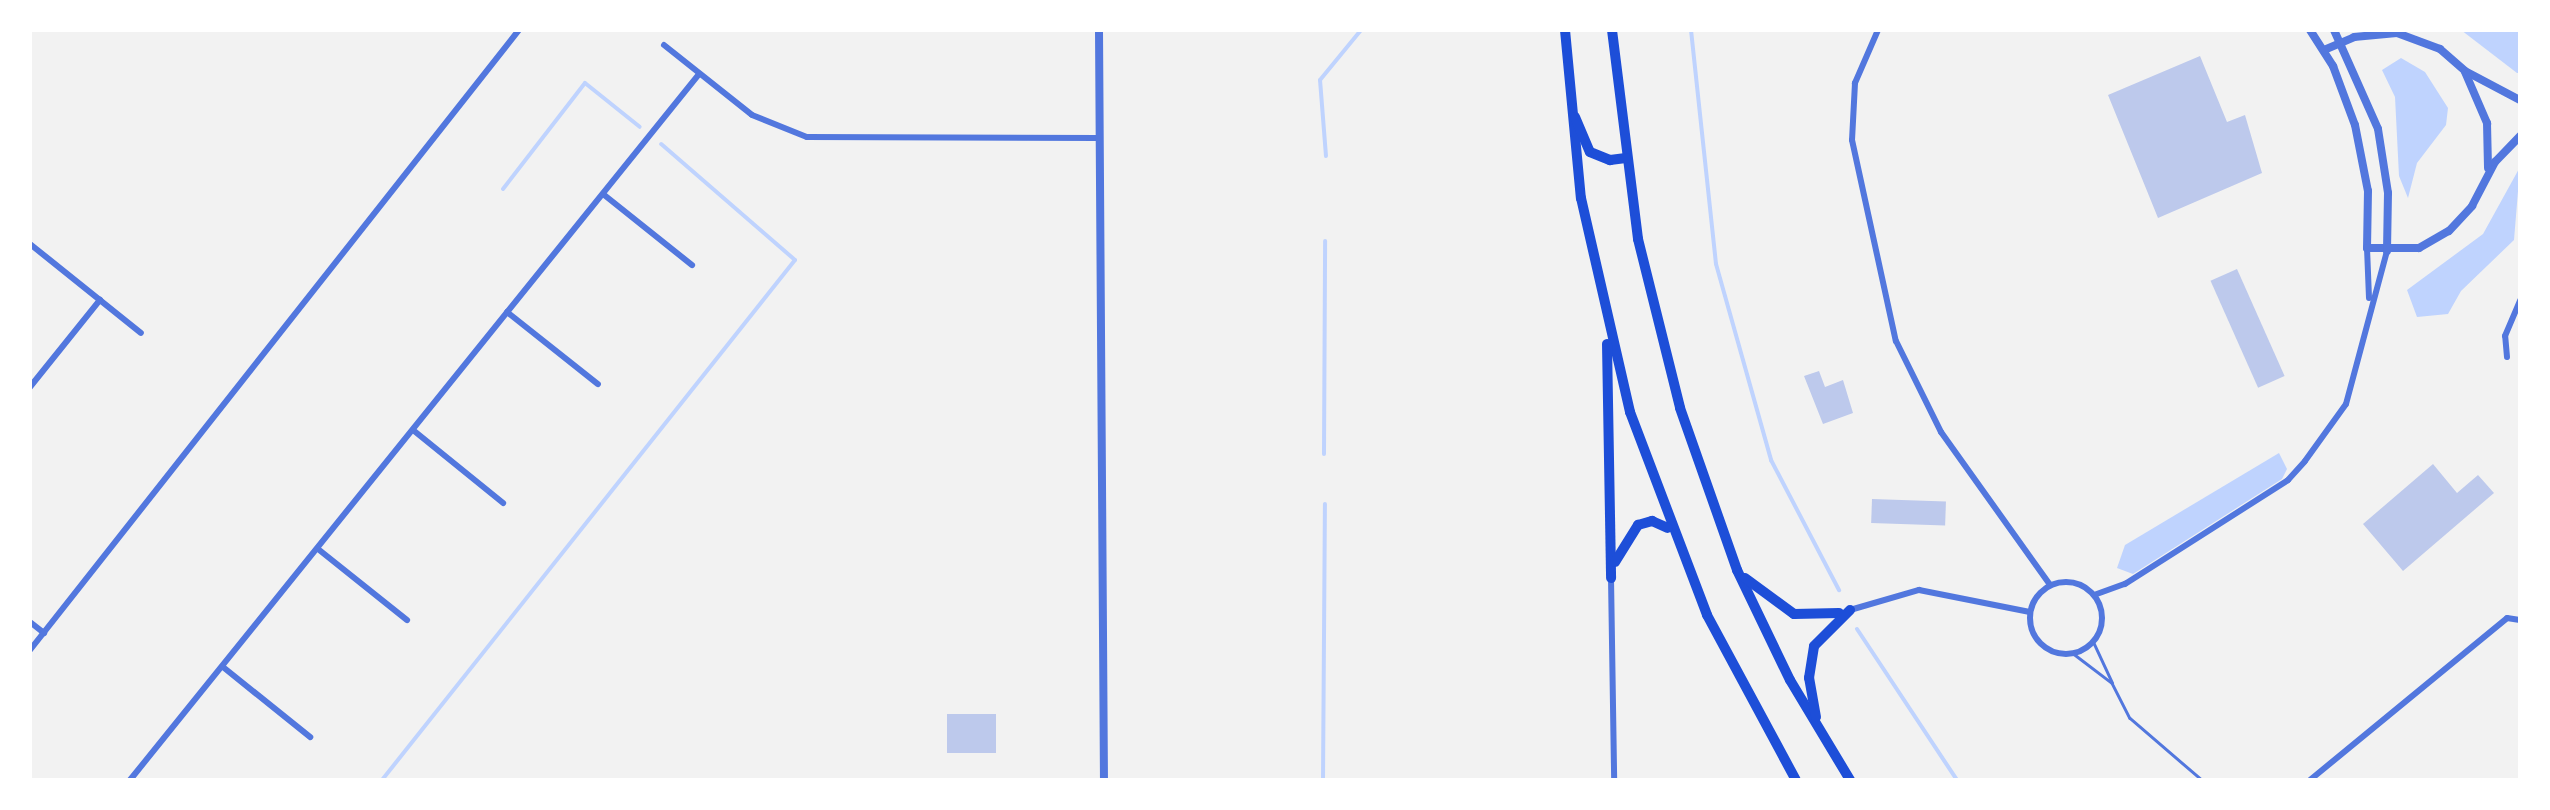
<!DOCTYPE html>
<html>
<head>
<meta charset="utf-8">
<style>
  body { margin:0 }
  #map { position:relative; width:2550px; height:810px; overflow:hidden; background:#f2f2f2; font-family:"Public Sans",sans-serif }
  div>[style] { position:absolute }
  .water>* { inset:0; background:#bfd3fe }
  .stream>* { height:4px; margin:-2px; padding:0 2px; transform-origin:2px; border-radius:2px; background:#bfd3fe }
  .building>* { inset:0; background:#bdc9ec; transform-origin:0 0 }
  .service>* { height:2.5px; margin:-1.25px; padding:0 1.25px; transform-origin:1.25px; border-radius:1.25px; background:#5277de }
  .minor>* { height:6px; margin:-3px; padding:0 3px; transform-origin:3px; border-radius:3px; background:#5277de }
  .minor>.ring { margin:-3px; padding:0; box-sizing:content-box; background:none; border:6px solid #5277de; border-radius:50% }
  .tertiary>* { height:8px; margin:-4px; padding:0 4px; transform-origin:4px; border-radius:4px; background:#5277de }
  .trunk>* { height:10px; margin:-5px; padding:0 5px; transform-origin:5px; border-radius:5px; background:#1d4ed8 }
  span { translate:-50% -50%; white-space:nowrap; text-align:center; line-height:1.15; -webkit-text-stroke:10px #fff; paint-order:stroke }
  .frame { position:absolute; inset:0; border:32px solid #fff; pointer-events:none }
</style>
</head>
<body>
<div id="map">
  <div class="water">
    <div style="clip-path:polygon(2461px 30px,2520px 30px,2520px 73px,2517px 73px)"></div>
    <div style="clip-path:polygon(2401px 58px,2425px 72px,2448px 108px,2446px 125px,2417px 163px,2408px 198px,2399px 176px,2395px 97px,2382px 70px)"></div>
    <div style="clip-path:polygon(2520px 167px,2514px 240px,2461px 291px,2448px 314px,2417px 317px,2407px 290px,2483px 234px)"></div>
    <div style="clip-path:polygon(2279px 453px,2287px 469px,2282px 479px,2133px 574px,2117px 568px,2125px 545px)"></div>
  </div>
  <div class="stream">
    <div style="left:1691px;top:30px;width:235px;rotate:83.9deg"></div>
    <div style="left:1716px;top:264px;width:204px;rotate:74.3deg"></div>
    <div style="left:1771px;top:460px;width:147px;rotate:62.4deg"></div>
    <div style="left:1326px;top:156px;width:76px;rotate:-94.5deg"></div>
    <div style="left:1320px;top:80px;width:65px;rotate:-50.6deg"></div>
    <div style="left:503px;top:189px;width:134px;rotate:-52.3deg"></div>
    <div style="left:585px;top:83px;width:70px;rotate:38.7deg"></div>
    <div style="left:1324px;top:454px;width:213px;rotate:-89.7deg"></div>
    <div style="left:1857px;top:629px;width:181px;rotate:56.5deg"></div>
    <div style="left:382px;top:780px;width:664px;rotate:-51.54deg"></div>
    <div style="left:795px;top:260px;width:177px;rotate:-139.1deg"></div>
    <div style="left:1323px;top:780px;width:276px;rotate:-89.6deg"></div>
  </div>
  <div class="building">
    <div style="clip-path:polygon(2200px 56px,2227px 122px,2245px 115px,2262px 173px,2158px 218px,2108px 95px)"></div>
    <div style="left:2237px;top:269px;width:117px;height:29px;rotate:66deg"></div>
    <div style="clip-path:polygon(1819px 371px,1825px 387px,1843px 380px,1853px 413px,1823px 424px,1804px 376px)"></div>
    <div style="clip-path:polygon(2433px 464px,2457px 493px,2478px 475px,2494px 493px,2403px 571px,2363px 524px)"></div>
    <div style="left:1872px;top:499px;width:74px;height:24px;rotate:2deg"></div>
    <div style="left:947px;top:714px;width:49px;height:39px"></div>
  </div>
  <div class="service">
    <div style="left:2074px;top:654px;width:48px;rotate:37.3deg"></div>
    <div style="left:2112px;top:683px;width:45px;rotate:-114.9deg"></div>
    <div style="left:2112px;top:683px;width:39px;rotate:63deg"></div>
    <div style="left:2130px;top:718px;width:95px;rotate:40.7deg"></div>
  </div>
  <div class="minor">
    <div style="left:1878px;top:30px;width:58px;rotate:113.5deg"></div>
    <div style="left:1855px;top:83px;width:57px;rotate:93deg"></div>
    <div style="left:1852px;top:140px;width:206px;rotate:77.7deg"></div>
    <div style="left:1896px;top:341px;width:102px;rotate:63.7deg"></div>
    <div style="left:1941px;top:432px;width:188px;rotate:54.5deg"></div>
    <div style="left:664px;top:45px;width:112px;rotate:38.5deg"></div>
    <div style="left:752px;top:115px;width:59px;rotate:21.8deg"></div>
    <div style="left:807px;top:137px;width:291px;rotate:0.2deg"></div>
    <div style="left:603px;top:194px;width:114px;rotate:38.6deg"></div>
    <div style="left:30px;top:244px;width:142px;rotate:38.7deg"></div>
    <div style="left:2367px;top:248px;width:50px;rotate:87.7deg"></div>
    <div style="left:507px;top:312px;width:116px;rotate:38.4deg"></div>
    <div style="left:2507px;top:357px;width:21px;rotate:-95deg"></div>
    <div style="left:2505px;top:336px;width:39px;rotate:-67deg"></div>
    <div style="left:30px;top:387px;width:112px;rotate:-51.2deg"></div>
    <div style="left:413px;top:430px;width:116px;rotate:39deg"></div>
    <div style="left:318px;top:549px;width:114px;rotate:38.6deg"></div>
    <div style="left:1611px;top:578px;width:202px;rotate:89.1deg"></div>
    <div class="ring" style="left:2030px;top:582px;width:66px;height:66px"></div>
    <div style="left:2094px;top:595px;width:33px;rotate:-20deg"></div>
    <div style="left:2125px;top:584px;width:193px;rotate:-32.5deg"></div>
    <div style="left:2288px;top:480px;width:25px;rotate:-48deg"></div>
    <div style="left:2305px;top:461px;width:70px;rotate:-54.3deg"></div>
    <div style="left:2346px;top:404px;width:158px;rotate:-75deg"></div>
    <div style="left:1850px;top:610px;width:72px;rotate:-16.2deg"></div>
    <div style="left:1919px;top:590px;width:113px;rotate:11.2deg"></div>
    <div style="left:30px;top:622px;width:18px;rotate:38deg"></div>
    <div style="left:30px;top:650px;width:790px;rotate:-51.74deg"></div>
    <div style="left:223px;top:667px;width:112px;rotate:38.8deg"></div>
    <div style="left:130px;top:780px;width:907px;rotate:-51.13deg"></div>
    <div style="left:2310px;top:780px;width:255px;rotate:-39.4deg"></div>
    <div style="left:2507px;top:618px;width:13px;rotate:9deg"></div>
  </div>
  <div class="tertiary">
    <div style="left:1099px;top:30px;width:750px;rotate:89.62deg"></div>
    <div style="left:2310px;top:30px;width:43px;rotate:57.4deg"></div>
    <div style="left:2333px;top:66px;width:63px;rotate:69.6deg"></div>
    <div style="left:2355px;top:125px;width:67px;rotate:78.9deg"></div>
    <div style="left:2368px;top:191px;width:57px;rotate:91deg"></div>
    <div style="left:2367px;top:248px;width:52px"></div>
    <div style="left:2419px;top:248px;width:34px;rotate:-30deg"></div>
    <div style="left:2449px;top:231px;width:34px;rotate:-47deg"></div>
    <div style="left:2472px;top:206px;width:50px;rotate:-62.4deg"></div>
    <div style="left:2495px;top:162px;width:36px;rotate:-46deg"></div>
    <div style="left:2334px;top:30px;width:108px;rotate:66deg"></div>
    <div style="left:2378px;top:129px;width:65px;rotate:81.1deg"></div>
    <div style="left:2388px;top:193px;width:58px;rotate:91deg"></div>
    <div style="left:2324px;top:50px;width:33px;rotate:-23deg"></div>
    <div style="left:2354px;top:37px;width:43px;rotate:-5.3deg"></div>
    <div style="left:2397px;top:33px;width:46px;rotate:20.4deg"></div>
    <div style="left:2440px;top:49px;width:33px;rotate:41deg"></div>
    <div style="left:2465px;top:71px;width:62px;rotate:27.8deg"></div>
    <div style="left:2465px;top:72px;width:56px;rotate:66.7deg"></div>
    <div style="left:2487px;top:123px;width:45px;rotate:88.7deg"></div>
  </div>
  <div class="trunk">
    <div style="left:1565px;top:30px;width:169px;rotate:84.6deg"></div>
    <div style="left:1581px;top:198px;width:220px;rotate:77.1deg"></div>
    <div style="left:1630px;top:412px;width:217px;rotate:69.2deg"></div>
    <div style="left:1707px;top:615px;width:187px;rotate:61.7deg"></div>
    <div style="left:1612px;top:30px;width:211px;rotate:82.9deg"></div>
    <div style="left:1638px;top:239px;width:174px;rotate:76deg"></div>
    <div style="left:1680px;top:408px;width:172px;rotate:70.6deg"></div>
    <div style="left:1737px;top:570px;width:122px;rotate:64.3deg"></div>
    <div style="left:1790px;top:680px;width:117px;rotate:59deg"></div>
    <div style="left:1575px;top:117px;width:38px;rotate:67deg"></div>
    <div style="left:1590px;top:152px;width:22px;rotate:22deg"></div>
    <div style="left:1610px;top:160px;width:16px;rotate:-7deg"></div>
    <div style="left:1607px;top:344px;width:234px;rotate:89deg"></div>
    <div style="left:1615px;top:562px;width:44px;rotate:-58.1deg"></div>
    <div style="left:1638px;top:525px;width:15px;rotate:-16deg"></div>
    <div style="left:1652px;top:521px;width:17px;rotate:24deg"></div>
    <div style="left:1745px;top:578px;width:61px;rotate:36.3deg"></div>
    <div style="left:1794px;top:614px;width:45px;rotate:-1.3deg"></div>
    <div style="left:1816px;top:717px;width:40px;rotate:-100deg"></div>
    <div style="left:1809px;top:678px;width:32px;rotate:-81deg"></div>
    <div style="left:1814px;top:646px;width:51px;rotate:-45deg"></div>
  </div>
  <div class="frame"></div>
</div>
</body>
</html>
